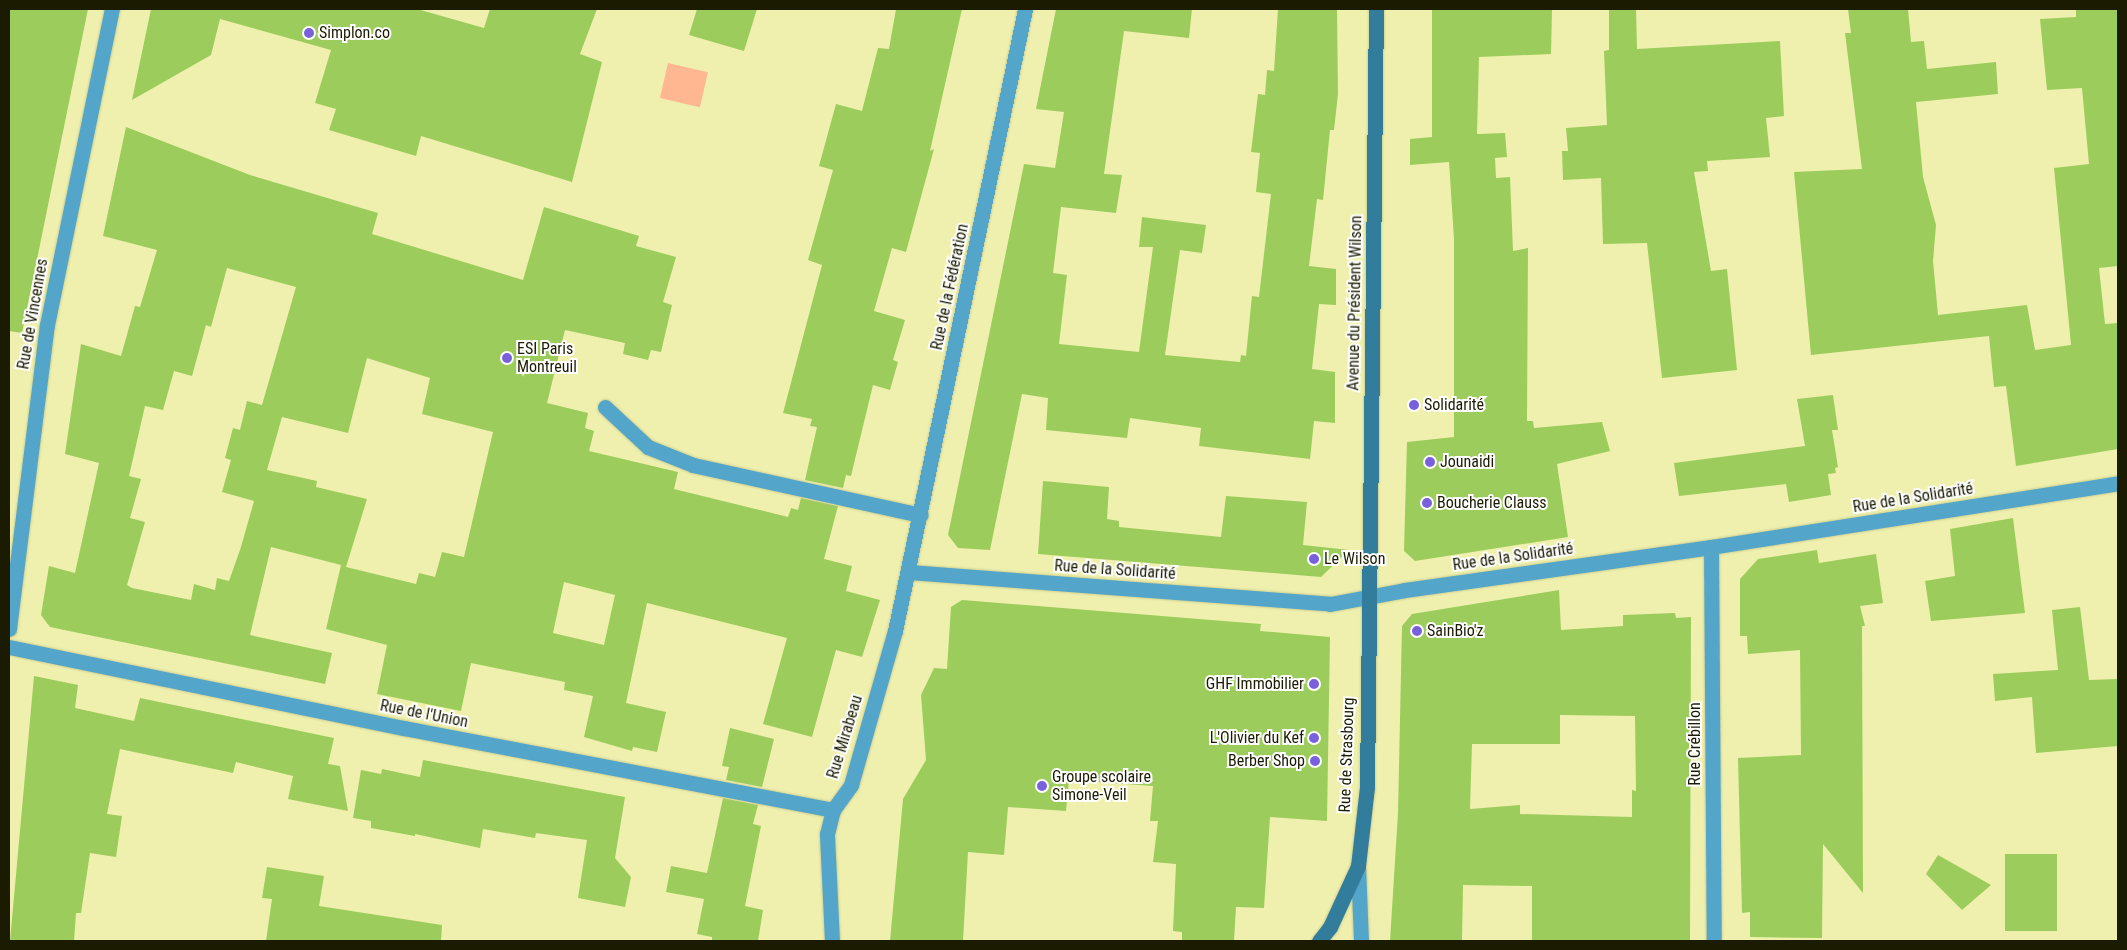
<!DOCTYPE html>
<html>
<head>
<meta charset="utf-8">
<style>
  body { margin:0 }
  #map { position:relative; width:2127px; height:950px; overflow:hidden; background:#eff0ae; font-family:"Roboto Condensed",sans-serif }
  div>[style] { position:absolute }
  .green>* { inset:0; background:#ffb791; transform-origin:0 0 }
  .building>* { inset:0; background:#9ccc5b; transform-origin:0 0 }
  .roads { filter:drop-shadow(0 0 1px #cdce92) drop-shadow(0 0 1px #cdce92) }
  .lane>* { height:15px; margin:-7.5px; padding:0 7.5px; transform-origin:7.5px; border-radius:7.5px; background:#53a6c9 }
  .street>* { height:15px; margin:-7.5px; padding:0 7.5px; transform-origin:7.5px; border-radius:7.5px; background:#53a6c9 }
  .secondary>* { height:15px; margin:-7.5px; padding:0 7.5px; transform-origin:7.5px; border-radius:7.5px; background:#337d9c }
  .dots>* { width:14px; height:14px; translate:-50% -50%; box-sizing:border-box; border:2px solid #fff; border-radius:50% }
  span { translate:-50% -50%; white-space:nowrap; text-align:center; line-height:1.15; -webkit-text-stroke:4px #fff; paint-order:stroke }
  .poi-label { font-size:16px; color:#1b1b02 }
  .left { translate:0 -50%; text-align:left }
  .right { translate:-100% -50%; text-align:right }
  .street-label { font-size:16px; color:#1b1b02 }
  .frame { position:absolute; inset:0; border:10px solid #1b1b02; pointer-events:none }
</style>
</head>
<body>
<div id="map">
  <div class="green">
    <div style="left:668px;top:63px;width:41px;height:36px;rotate:13deg"></div>
  </div>
  <div class="building">
    <div style="clip-path:polygon(9px 9px,88px 9px,22px 333px,9px 331px)"></div>
    <div style="clip-path:polygon(151px 9px,417px 9px,484px 28px,490px 9px,597px 9px,580px 54px,602px 62px,572px 182px,421px 136px,416px 156px,329px 130px,336px 109px,315px 103px,331px 50px,220px 19px,211px 55px,132px 100px)"></div>
    <div style="clip-path:polygon(697px 9px,757px 9px,744px 51px,689px 35px)"></div>
    <div style="clip-path:polygon(896px 9px,962px 9px,930px 151px,934px 149px,906px 252px,892px 248px,874px 311px,905px 320px,893px 360px,898px 362px,890px 390px,873px 385px,851px 476px,846px 475px,843px 488px,805px 480px,817px 427px,810px 426px,812px 419px,783px 413px,822px 265px,808px 260px,833px 170px,819px 166px,836px 104px,862px 111px,878px 48px,889px 49px)"></div>
    <div style="clip-path:polygon(1056px 9px,1192px 9px,1189px 38px,1124px 31px,1104px 174px,1122px 175px,1116px 213px,1061px 207px,1053px 273px,1067px 275px,1059px 344px,1139px 352px,1153px 247px,1139px 247px,1142px 217px,1206px 225px,1202px 253px,1180px 250px,1165px 355px,1240px 362px,1241px 355px,1246px 356px,1252px 296px,1259px 297px,1271px 194px,1256px 192px,1260px 153px,1251px 152px,1258px 94px,1265px 95px,1267px 70px,1274px 71px,1278px 9px,1337px 9px,1338px 94px,1334px 130px,1330px 130px,1323px 200px,1317px 199px,1309px 266px,1336px 269px,1336px 305px,1319px 304px,1312px 369px,1335px 372px,1335px 423px,1314px 421px,1310px 459px,1199px 446px,1201px 428px,1130px 418px,1127px 438px,1046px 430px,1048px 398px,1022px 394px,990px 550px,958px 548px,948px 535px,1024px 164px,1055px 168px,1064px 112px,1036px 109px)"></div>
    <div style="clip-path:polygon(1432px 9px,1552px 9px,1551px 54px,1479px 57px,1477px 134px,1505px 133px,1507px 157px,1495px 158px,1496px 178px,1510px 177px,1513px 251px,1528px 248px,1527px 421px,1533px 421px,1534px 428px,1602px 422px,1610px 451px,1557px 464px,1568px 537px,1415px 561px,1404px 551px,1407px 442px,1454px 437px,1454px 239px,1449px 162px,1410px 165px,1410px 139px,1432px 137px)"></div>
    <div style="clip-path:polygon(1609px 9px,1636px 9px,1637px 49px,1780px 41px,1784px 116px,1766px 118px,1770px 157px,1707px 161px,1708px 171px,1694px 172px,1711px 271px,1727px 269px,1737px 370px,1662px 378px,1647px 243px,1603px 244px,1601px 178px,1563px 180px,1562px 151px,1568px 151px,1566px 128px,1607px 125px,1604px 51px,1609px 50px)"></div>
    <div style="clip-path:polygon(1848px 9px,1908px 9px,1911px 42px,1924px 41px,1927px 69px,1996px 62px,1998px 94px,1916px 102px,1923px 177px,1936px 225px,1933px 261px,1938px 315px,2027px 305px,2035px 350px,2071px 345px,2054px 168px,2089px 164px,2082px 88px,2047px 90px,2040px 19px,2076px 17px,2076px 9px,2118px 9px,2118px 266px,2099px 268px,2105px 324px,2118px 323px,2118px 449px,2016px 466px,2006px 386px,1994px 387px,1989px 336px,1811px 355px,1794px 172px,1862px 169px,1845px 33px,1851px 33px)"></div>
    <div style="clip-path:polygon(evenodd,126px 127px,250px 175px,378px 213px,372px 234px,523px 280px,544px 207px,639px 236px,636px 246px,676px 257px,663px 302px,672px 305px,661px 352px,651px 350px,648px 360px,623px 354px,625px 343px,565px 330px,547px 403px,588px 413px,585px 428px,594px 431px,589px 451px,678px 472px,674px 489px,788px 517px,791px 508px,798px 510px,801px 498px,838px 506px,824px 559px,852px 566px,846px 591px,880px 600px,862px 657px,836px 650px,812px 737px,763px 724px,787px 638px,647px 603px,626px 703px,666px 712px,657px 752px,633px 747px,632px 751px,584px 737px,593px 696px,564px 690px,565px 682px,471px 663px,461px 711px,377px 694px,387px 645px,326px 629px,341px 565px,271px 547px,250px 635px,332px 653px,325px 684px,50px 627px,41px 615px,49px 566px,75px 573px,99px 463px,65px 454px,81px 344px,121px 356px,135px 306px,140px 307px,157px 250px,103px 236px,126px 127px,227px 268px,296px 287px,262px 405px,247px 401px,240px 430px,233px 428px,225px 458px,231px 460px,222px 492px,254px 501px,241px 547px,229px 581px,217px 578px,215px 590px,194px 584px,191px 600px,132px 588px,127px 585px,145px 522px,130px 518px,141px 479px,129px 476px,145px 406px,163px 410px,174px 371px,192px 376px,206px 325px,211px 327px,227px 268px,126px 127px,367px 358px,430px 378px,422px 414px,493px 432px,464px 557px,442px 552px,435px 577px,419px 573px,416px 584px,346px 567px,367px 499px,316px 487px,317px 481px,267px 470px,282px 417px,348px 433px,367px 358px,126px 127px,564px 582px,615px 595px,604px 645px,553px 633px,564px 582px)"></div>
    <div style="clip-path:polygon(1833px 395px,1838px 430px,1832px 430px,1838px 467px,1835px 468px,1836px 473px,1828px 474px,1831px 495px,1789px 502px,1786px 484px,1679px 496px,1674px 463px,1805px 446px,1797px 399px)"></div>
    <div style="clip-path:polygon(1043px 481px,1109px 487px,1107px 519px,1119px 521px,1119px 527px,1221px 537px,1226px 496px,1307px 502px,1303px 545px,1349px 550px,1321px 577px,1038px 554px)"></div>
    <div style="clip-path:polygon(2013px 518px,2025px 613px,1931px 621px,1925px 581px,1955px 576px,1950px 529px)"></div>
    <div style="clip-path:polygon(1817px 550px,1819px 563px,1876px 554px,1883px 603px,1860px 606px,1865px 626px,1862px 626px,1863px 893px,1823px 844px,1822px 938px,1750px 937px,1750px 912px,1742px 913px,1738px 758px,1801px 755px,1800px 650px,1748px 654px,1747px 636px,1740px 636px,1740px 579px,1758px 559px)"></div>
    <div style="clip-path:polygon(evenodd,1559px 590px,1561px 630px,1623px 626px,1623px 615px,1675px 613px,1676px 618px,1691px 617px,1690px 941px,1532px 941px,1532px 886px,1463px 885px,1462px 941px,1390px 941px,1398px 813px,1402px 626px,1412px 614px,1559px 590px,1560px 715px,1635px 716px,1636px 791px,1632px 790px,1632px 817px,1520px 814px,1520px 805px,1470px 809px,1472px 744px,1560px 744px,1560px 715px)"></div>
    <div style="clip-path:polygon(962px 600px,1261px 624px,1260px 631px,1330px 637px,1327px 821px,1270px 817px,1264px 908px,1236px 907px,1234px 941px,1182px 941px,1182px 932px,1173px 931px,1176px 864px,1153px 862px,1158px 821px,1150px 821px,1153px 786px,1069px 780px,1066px 811px,1008px 807px,1004px 855px,968px 852px,963px 941px,890px 941px,903px 799px,926px 760px,921px 695px,934px 668px,947px 669px,951px 607px)"></div>
    <div style="clip-path:polygon(2080px 607px,2089px 680px,2118px 679px,2118px 746px,2036px 753px,2032px 697px,1995px 701px,1993px 674px,2058px 670px,2052px 610px)"></div>
    <div style="clip-path:polygon(34px 676px,78px 685px,75px 708px,134px 721px,140px 698px,334px 738px,328px 764px,340px 766px,348px 811px,288px 799px,293px 776px,236px 762px,233px 773px,120px 749px,107px 814px,122px 816px,116px 857px,90px 853px,81px 913px,76px 913px,74px 941px,10px 941px)"></div>
    <div style="clip-path:polygon(730px 728px,774px 739px,762px 787px,726px 780px,729px 767px,722px 766px)"></div>
    <div style="clip-path:polygon(423px 760px,625px 797px,615px 858px,631px 877px,625px 907px,578px 898px,587px 840px,536px 833px,535px 838px,483px 829px,480px 848px,415px 834px,415px 836px,371px 828px,371px 821px,353px 818px,361px 770px,381px 774px,382px 769px,420px 777px)"></div>
    <div style="clip-path:polygon(723px 798px,758px 805px,753px 824px,761px 826px,745px 906px,763px 910px,758px 941px,712px 941px,712px 937px,697px 934px,704px 899px,666px 892px,671px 866px,707px 873px)"></div>
    <div style="left:2005px;top:854px;width:52px;height:77px"></div>
    <div style="clip-path:polygon(1938px 855px,1991px 885px,1962px 910px,1926px 874px)"></div>
    <div style="clip-path:polygon(267px 867px,324px 876px,319px 906px,442px 925px,441px 941px,266px 941px,272px 899px,262px 898px)"></div>
  </div>
  <div class="roads">
    <div class="lane">
      <div style="left:605px;top:407px;width:59px;rotate:42.9deg"></div>
      <div style="left:648px;top:447px;width:48px;rotate:21.8deg"></div>
      <div style="left:693px;top:465px;width:233px;rotate:12.4deg"></div>
    </div>
    <div class="street">
      <div style="left:1711px;top:547px;width:394px;rotate:89.6deg"></div>
      <div style="left:909px;top:572px;width:422px;rotate:4.3deg"></div>
      <div style="left:1330px;top:604px;width:76px;rotate:-10.6deg"></div>
      <div style="left:1405px;top:590px;width:309px;rotate:-8deg"></div>
      <div style="left:1711px;top:547px;width:412px;rotate:-8.9deg"></div>
      <div style="left:9px;top:629px;width:306px;rotate:-82.9deg"></div>
      <div style="left:47px;top:325px;width:323px;rotate:-78.4deg"></div>
      <div style="left:9px;top:647px;width:403px;rotate:11.6deg"></div>
      <div style="left:404px;top:728px;width:437px;rotate:10.8deg"></div>
      <div style="left:1358px;top:866px;width:75px;rotate:87.7deg"></div>
      <div style="left:832px;top:941px;width:107px;rotate:-92.7deg"></div>
      <div style="left:827px;top:834px;width:25px;rotate:-76deg"></div>
      <div style="left:833px;top:810px;width:31px;rotate:-54deg"></div>
      <div style="left:851px;top:785px;width:160px;rotate:-74.1deg"></div>
      <div style="left:895px;top:631px;width:635px;rotate:-78.19deg"></div>
    </div>
    <div class="secondary">
      <div style="left:1319px;top:941px;width:18px;rotate:-52deg"></div>
      <div style="left:1330px;top:927px;width:67px;rotate:-65.3deg"></div>
      <div style="left:1358px;top:866px;width:80px;rotate:-83.5deg"></div>
      <div style="left:1367px;top:787px;width:778px;rotate:-89.34deg"></div>
    </div>
  </div>
  <div class="dots">
    <div style="left:309px;top:33px;background:#7961db"></div>
    <div style="left:507px;top:358px;background:#7961db"></div>
    <div style="left:1414px;top:405px;background:#7961db"></div>
    <div style="left:1430px;top:462px;background:#7961db"></div>
    <div style="left:1427px;top:503px;background:#7961db"></div>
    <div style="left:1314px;top:559px;background:#7961db"></div>
    <div style="left:1417px;top:631px;background:#7961db"></div>
    <div style="left:1314px;top:684px;background:#7961db"></div>
    <div style="left:1314px;top:738px;background:#7961db"></div>
    <div style="left:1315px;top:761px;background:#7961db"></div>
    <div style="left:1042px;top:786px;background:#7961db"></div>
  </div>
  <div class="poi-label">
    <span class="left" style="left:319px;top:33px">Simplon.co</span>
    <span class="left" style="left:517px;top:358px">ESI Paris<br>Montreuil</span>
    <span class="left" style="left:1424px;top:405px">Solidarité</span>
    <span class="left" style="left:1440px;top:462px">Jounaidi</span>
    <span class="left" style="left:1437px;top:503px">Boucherie Clauss</span>
    <span class="left" style="left:1324px;top:559px">Le Wilson</span>
    <span class="left" style="left:1427px;top:631px">SainBio'z</span>
    <span class="right" style="left:1304px;top:684px">GHF Immobilier</span>
    <span class="right" style="left:1304px;top:738px">L'Olivier du Kef</span>
    <span class="right" style="left:1305px;top:761px">Berber Shop</span>
    <span class="left" style="left:1052px;top:786px">Groupe scolaire<br>Simone-Veil</span>
  </div>
  <div class="street-label">
    <span style="left:950px;top:287px;rotate:-78deg">Rue de la Fédération</span>
    <span style="left:1355px;top:303px;rotate:-89deg">Avenue du Président Wilson</span>
    <span style="left:33px;top:314px;rotate:-80deg">Rue de Vincennes</span>
    <span style="left:1913px;top:498px;rotate:-9deg">Rue de la Solidarité</span>
    <span style="left:1513px;top:557px;rotate:-8deg">Rue de la Solidarité</span>
    <span style="left:1115px;top:570px;rotate:4deg">Rue de la Solidarité</span>
    <span style="left:424px;top:714px;rotate:11deg">Rue de l'Union</span>
    <span style="left:845px;top:737px;rotate:-73deg">Rue Mirabeau</span>
    <span style="left:1695px;top:744px;rotate:-90deg">Rue Crébillon</span>
    <span style="left:1347px;top:755px;rotate:-88deg">Rue de Strasbourg</span>
  </div>
  <div class="frame"></div>
</div>
</body>
</html>
